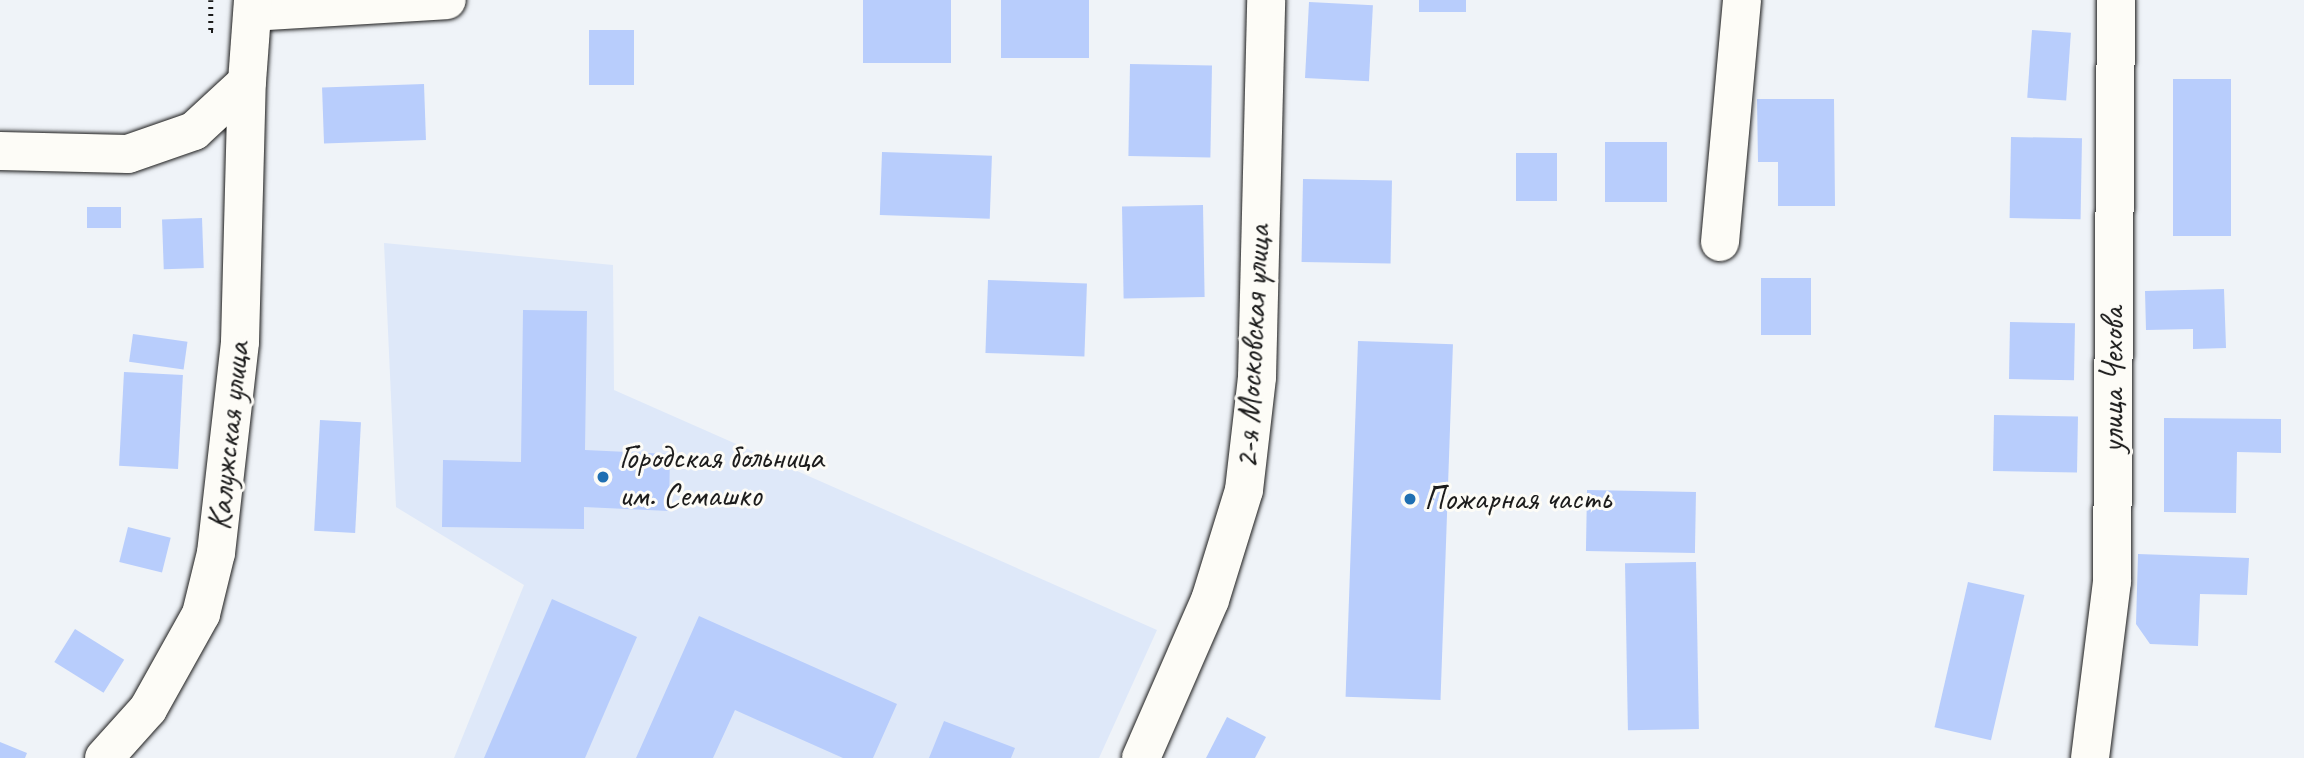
<!DOCTYPE html>
<html>
<head>
<meta charset="utf-8">
<style>
  body { margin:0 }
  #map { position:relative; width:2304px; height:758px; overflow:hidden; background:#eff3f8; font-family:Caveat,sans-serif }
  div>[style] { position:absolute }
  .built>* { inset:0; background:#dee8f9 }
  .building>* { inset:0; background:#b8cdfc; transform-origin:0 0 }
  .path>* { height:4.5px; margin-top:-2.25px; transform-origin:0; background:repeating-linear-gradient(90deg,#1c1c1c 0 2px,transparent 0 7px) }
  .roads { filter:drop-shadow(0 0 2px #1c1c1c) drop-shadow(0 0 2px #1c1c1c) }
  .minor>* { height:38px; margin:-19px; padding:0 19px; transform-origin:19px; border-radius:19px; background:#fdfcf7 }
  .dots>* { width:19px; height:19px; translate:-50% -50%; box-sizing:border-box; border:4px solid #fdfcf7; border-radius:50% }
  span { translate:-50% -50%; white-space:nowrap; text-align:center; line-height:1.15; -webkit-text-stroke:6px #fdfcf7; paint-order:stroke }
  .street-label { font-size:33px; color:#1c1c1c }
  .poi-label { font-size:33px; color:#1c1c1c }
  .left { translate:0 -50%; text-align:left }
</style>
</head>
<body>
<div id="map">
  <div class="built">
    <div style="clip-path:polygon(384px 243px,613px 265px,614px 390px,1157px 630px,1099px 758px,454px 758px,524px 585px,396px 507px)"></div>
  </div>
  <div class="building">
    <div style="left:863px;top:0;width:88px;height:63px"></div>
    <div style="left:1001px;top:0;width:88px;height:58px"></div>
    <div style="left:1419px;top:0;width:47px;height:12px"></div>
    <div style="left:1309px;top:2px;width:64px;height:76px;rotate:3deg"></div>
    <div style="left:589px;top:30px;width:45px;height:55px"></div>
    <div style="left:2032px;top:30px;width:39px;height:68px;rotate:4deg"></div>
    <div style="left:1130px;top:64px;width:82px;height:92px;rotate:1deg"></div>
    <div style="left:2173px;top:79px;width:58px;height:157px"></div>
    <div style="left:424px;top:84px;width:56px;height:102px;rotate:88deg"></div>
    <div style="clip-path:polygon(1757px 99px,1834px 99px,1835px 206px,1778px 206px,1778px 162px,1758px 162px)"></div>
    <div style="left:2011px;top:137px;width:71px;height:81px;rotate:1deg"></div>
    <div style="left:1605px;top:142px;width:62px;height:60px"></div>
    <div style="left:882px;top:152px;width:110px;height:63px;rotate:2deg"></div>
    <div style="left:1516px;top:153px;width:41px;height:48px"></div>
    <div style="left:1303px;top:179px;width:89px;height:83px;rotate:1deg"></div>
    <div style="left:1203px;top:205px;width:92px;height:81px;rotate:89deg"></div>
    <div style="left:87px;top:207px;width:34px;height:21px"></div>
    <div style="left:202px;top:218px;width:50px;height:40px;rotate:88deg"></div>
    <div style="left:1761px;top:278px;width:50px;height:57px"></div>
    <div style="left:988px;top:280px;width:99px;height:73px;rotate:2deg"></div>
    <div style="clip-path:polygon(2224px 289px,2226px 348px,2193px 349px,2193px 329px,2146px 330px,2145px 291px)"></div>
    <div style="clip-path:polygon(523px 310px,587px 311px,585px 450px,670px 454px,669px 511px,584px 507px,584px 529px,442px 527px,443px 460px,521px 462px)"></div>
    <div style="left:2010px;top:322px;width:65px;height:57px;rotate:1deg"></div>
    <div style="left:133px;top:334px;width:55px;height:28px;rotate:8deg"></div>
    <div style="left:1358px;top:341px;width:95px;height:356px;rotate:2deg"></div>
    <div style="left:124px;top:372px;width:59px;height:94px;rotate:3deg"></div>
    <div style="left:1994px;top:415px;width:84px;height:56px;rotate:1deg"></div>
    <div style="clip-path:polygon(2164px 418px,2281px 419px,2281px 453px,2237px 452px,2236px 513px,2164px 512px)"></div>
    <div style="left:320px;top:420px;width:41px;height:111px;rotate:3deg"></div>
    <div style="left:1587px;top:490px;width:109px;height:61px;rotate:1deg"></div>
    <div style="left:128px;top:527px;width:44px;height:36px;rotate:14deg"></div>
    <div style="clip-path:polygon(2138px 554px,2249px 558px,2247px 595px,2200px 594px,2198px 646px,2150px 644px,2136px 624px)"></div>
    <div style="left:1696px;top:562px;width:167px;height:71px;rotate:89deg"></div>
    <div style="left:1968px;top:582px;width:58px;height:149px;rotate:13deg"></div>
    <div style="clip-path:polygon(552px 599px,637px 637px,585px 758px,484px 758px)"></div>
    <div style="clip-path:polygon(699px 616px,897px 704px,873px 758px,843px 758px,735px 710px,713px 758px,636px 758px)"></div>
    <div style="left:75px;top:629px;width:58px;height:39px;rotate:32deg"></div>
    <div style="clip-path:polygon(1227px 717px,1266px 737px,1255px 758px,1206px 758px)"></div>
    <div style="clip-path:polygon(944px 721px,1015px 748px,1011px 758px,929px 758px)"></div>
    <div style="clip-path:polygon(0 742px,27px 753px,25px 758px,0 758px)"></div>
  </div>
  <div class="path">
    <div style="left:211px;top:0;width:31px;rotate:90deg"></div>
    <div style="left:211px;top:31px;width:5px"></div>
  </div>
  <div class="roads">
    <div class="minor">
      <div style="left:253px;top:12px;width:194px;rotate:-3.5deg"></div>
      <div style="left:0;top:151px;width:128px;rotate:1.3deg"></div>
      <div style="left:128px;top:154px;width:70px;rotate:-19.2deg"></div>
      <div style="left:194px;top:131px;width:72px;rotate:-42.8deg"></div>
      <div style="left:247px;top:82px;width:82px;rotate:-85.8deg"></div>
      <div style="left:1720px;top:242px;width:243px;rotate:-84.8deg"></div>
      <div style="left:104px;top:758px;width:66px;rotate:-48.1deg"></div>
      <div style="left:148px;top:709px;width:109px;rotate:-60.8deg"></div>
      <div style="left:201px;top:614px;width:63px;rotate:-76.2deg"></div>
      <div style="left:216px;top:553px;width:212px;rotate:-83.5deg"></div>
      <div style="left:240px;top:342px;width:260px;rotate:-88.5deg"></div>
      <div style="left:1141px;top:758px;width:172px;rotate:-66.4deg"></div>
      <div style="left:1210px;top:600px;width:115px;rotate:-72.8deg"></div>
      <div style="left:1244px;top:490px;width:114px;rotate:-83.4deg"></div>
      <div style="left:1257px;top:377px;width:377px;rotate:-88.6deg"></div>
      <div style="left:2090px;top:758px;width:177px;rotate:-82.9deg"></div>
      <div style="left:2112px;top:582px;width:582px;rotate:-89.61deg"></div>
    </div>
  </div>
  <div class="dots">
    <div style="left:603px;top:477px;background:#1f6fb2"></div>
    <div style="left:1410px;top:499px;background:#1f6fb2"></div>
  </div>
  <div class="street-label">
    <span style="left:1253px;top:347px;rotate:-87deg">2-я Московская улица</span>
    <span style="left:2113px;top:380px;rotate:-90deg">улица Чехова</span>
    <span style="left:229px;top:436px;rotate:-84deg">Калужская улица</span>
  </div>
  <div class="poi-label">
    <span class="left" style="left:619px;top:477px">Городская больница<br>им. Семашко</span>
    <span class="left" style="left:1424px;top:499px">Пожарная часть</span>
  </div>
</div>
</body>
</html>
